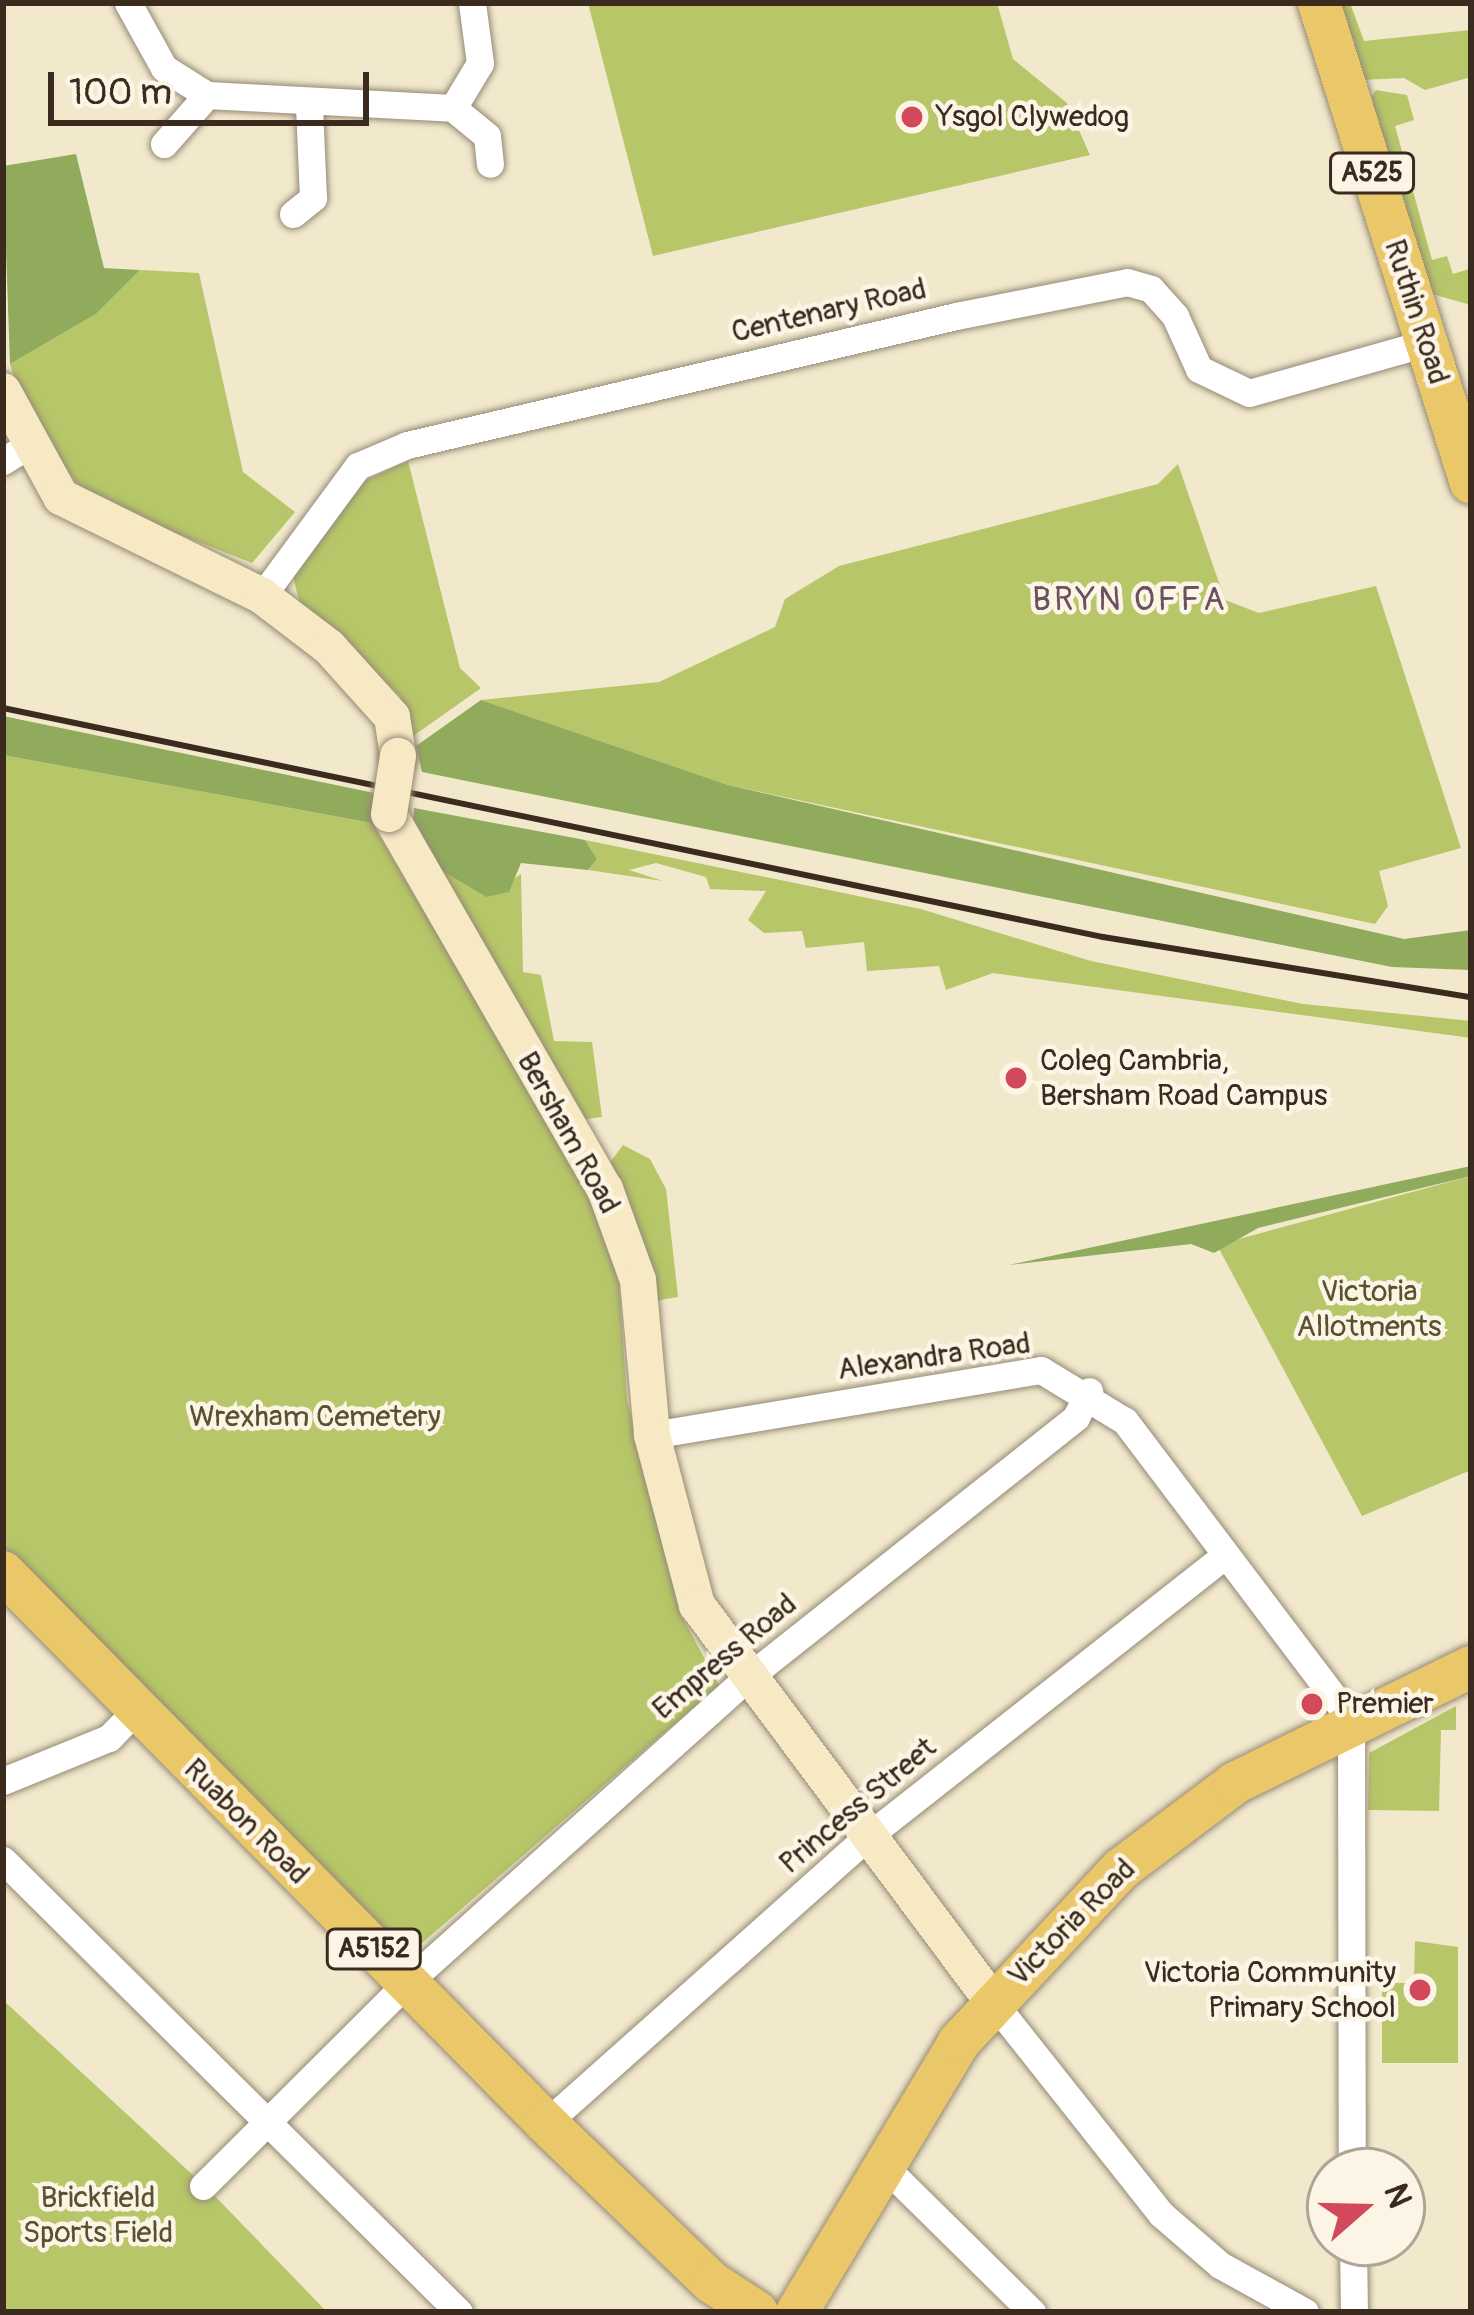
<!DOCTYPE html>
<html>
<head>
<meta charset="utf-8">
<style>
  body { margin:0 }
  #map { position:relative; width:1474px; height:2315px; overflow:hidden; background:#f2e9cd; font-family:Pangolin,sans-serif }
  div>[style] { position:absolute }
  .green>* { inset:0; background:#b6c668 }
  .forest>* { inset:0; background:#90ab5c }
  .roads { filter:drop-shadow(0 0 3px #968a76) drop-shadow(0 0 3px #968a76) }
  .street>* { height:27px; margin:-13.5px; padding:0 13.5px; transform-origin:13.5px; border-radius:13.5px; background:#fff }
  .secondary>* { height:36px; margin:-18px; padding:0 18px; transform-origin:18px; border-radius:18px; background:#f7e9c3 }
  .primary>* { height:42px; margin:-21px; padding:0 21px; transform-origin:21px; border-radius:21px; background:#eac769 }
  .rail>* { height:6px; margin:-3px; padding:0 3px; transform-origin:3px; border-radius:3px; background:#3b2a1e }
  .bridges { filter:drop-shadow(0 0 3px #968a76) drop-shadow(0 0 3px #968a76) }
  .secondary-bridge>* { height:36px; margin:-18px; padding:0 18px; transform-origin:18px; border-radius:18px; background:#f7e9c3 }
  .dots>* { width:33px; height:33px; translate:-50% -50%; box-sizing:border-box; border:6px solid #fcf5e5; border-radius:50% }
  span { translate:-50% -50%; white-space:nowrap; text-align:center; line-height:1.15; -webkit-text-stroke:9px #fcf5e5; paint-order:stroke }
  .shield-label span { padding:3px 9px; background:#fcf5e5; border:3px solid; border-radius:9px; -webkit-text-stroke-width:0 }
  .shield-label { font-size:27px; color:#3b2a1e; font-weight:700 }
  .poi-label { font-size:30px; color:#3b2a1e }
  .left { translate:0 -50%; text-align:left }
  .right { translate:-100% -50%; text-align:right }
  .street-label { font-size:30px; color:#3b2a1e }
  .park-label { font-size:30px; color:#5a5130 }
  .neighbourhood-label { font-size:33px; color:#6b5060; letter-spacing:3px }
  .frame { position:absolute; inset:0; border:6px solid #3b2a1e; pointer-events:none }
  .north { position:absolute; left:1306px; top:2147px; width:120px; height:120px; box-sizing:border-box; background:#fcf5e5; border:3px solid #afa495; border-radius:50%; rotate:70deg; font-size:33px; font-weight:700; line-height:48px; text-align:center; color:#3b2a1e }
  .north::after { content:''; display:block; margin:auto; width:42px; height:54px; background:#d1495b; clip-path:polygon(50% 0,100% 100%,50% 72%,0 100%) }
  .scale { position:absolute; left:48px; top:72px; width:321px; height:54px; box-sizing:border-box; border:6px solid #3b2a1e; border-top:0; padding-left:15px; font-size:36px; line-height:42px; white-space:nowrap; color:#3b2a1e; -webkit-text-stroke:9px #fcf5e5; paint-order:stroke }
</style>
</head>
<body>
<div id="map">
  <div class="green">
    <div style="clip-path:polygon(588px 3px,997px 3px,1013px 59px,1067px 103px,1090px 155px,653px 256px)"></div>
    <div style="clip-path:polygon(1338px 3px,1350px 3px,1364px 41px,1471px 30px,1471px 77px,1425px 90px,1404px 78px,1361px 80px)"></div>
    <div style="clip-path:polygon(1376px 90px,1407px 95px,1414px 120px,1395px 126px,1432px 260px,1447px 256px,1453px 274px,1469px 269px,1471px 305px,1432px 294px,1368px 101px)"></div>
    <div style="clip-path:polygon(140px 270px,199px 273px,243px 472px,295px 512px,252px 563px,89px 499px,27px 420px,10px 364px,96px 314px)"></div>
    <div style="clip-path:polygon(408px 461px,460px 668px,481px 688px,409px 739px,400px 696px,299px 601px,292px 572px,358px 484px)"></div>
    <div style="clip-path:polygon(1178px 464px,1225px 600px,1259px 613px,1376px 586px,1461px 848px,1379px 871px,1388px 906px,1375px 924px,728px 785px,481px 700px,659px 682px,775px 627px,785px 599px,839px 566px,1158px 484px)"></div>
    <div style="clip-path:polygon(3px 755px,372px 823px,589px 1192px,619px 1283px,627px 1400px,681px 1615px,719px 1685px,398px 1964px,3px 1546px)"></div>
    <div style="clip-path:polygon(585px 840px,921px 909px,1091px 961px,1303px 1004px,1471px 1021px,1471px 1038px,993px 973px,946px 990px,939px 966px,867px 971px,864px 942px,806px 948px,802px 931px,764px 933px,748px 920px,766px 891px,710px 889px,706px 877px,656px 863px,629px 870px,663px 881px,588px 870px,597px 859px)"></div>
    <div style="clip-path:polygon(441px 869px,486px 897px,521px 874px,523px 972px,541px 975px,554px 1041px,592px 1042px,602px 1117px,586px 1119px)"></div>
    <div style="clip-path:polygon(623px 1145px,650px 1159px,666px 1189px,678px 1297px,655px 1301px,609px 1164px)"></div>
    <div style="clip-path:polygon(1471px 1176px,1471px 1470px,1362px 1516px,1217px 1245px)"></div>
    <div style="clip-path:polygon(1456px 1706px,1456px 1730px,1441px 1730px,1439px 1811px,1368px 1810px,1369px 1753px)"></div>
    <div style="clip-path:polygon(1415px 1941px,1458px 1947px,1458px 2063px,1382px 2063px,1382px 1983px,1414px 1983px)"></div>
    <div style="clip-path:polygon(3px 2000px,208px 2189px,327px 2312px,3px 2312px)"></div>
  </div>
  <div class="forest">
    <div style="clip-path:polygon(76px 154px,104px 268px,140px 270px,96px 314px,10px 364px,3px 166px)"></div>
    <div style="clip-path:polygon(481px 700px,728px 785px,1404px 939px,1471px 930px,1471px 970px,1392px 967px,422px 772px,416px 746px)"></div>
    <div style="clip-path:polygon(3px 716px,379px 794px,372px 823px,3px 755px)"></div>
    <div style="clip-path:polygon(414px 808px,585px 840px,597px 859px,588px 870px,521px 863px,509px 892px,486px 897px,433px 865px,412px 832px)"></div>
    <div style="clip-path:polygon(1471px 1166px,1471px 1176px,1258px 1228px,1214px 1253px,1191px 1244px,1009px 1265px)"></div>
  </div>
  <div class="roads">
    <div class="street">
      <div style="left:128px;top:3px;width:74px;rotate:61deg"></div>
      <div style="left:164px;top:68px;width:51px;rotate:32.1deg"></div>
      <div style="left:207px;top:95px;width:246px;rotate:3deg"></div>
      <div style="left:453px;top:108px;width:52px;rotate:-59deg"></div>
      <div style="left:480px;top:63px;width:61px;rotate:-97.6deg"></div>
      <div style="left:453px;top:108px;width:44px;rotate:39.5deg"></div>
      <div style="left:487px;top:136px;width:28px;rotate:84deg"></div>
      <div style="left:164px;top:144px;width:65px;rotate:-48.7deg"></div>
      <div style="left:293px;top:214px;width:26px;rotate:-39deg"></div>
      <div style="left:313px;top:198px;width:92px;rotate:-92.5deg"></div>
      <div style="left:3px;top:461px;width:26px;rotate:-32deg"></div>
      <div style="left:262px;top:596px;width:162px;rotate:-53.6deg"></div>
      <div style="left:358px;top:466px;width:53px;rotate:-23.2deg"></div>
      <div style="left:407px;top:445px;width:564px;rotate:-13.22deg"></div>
      <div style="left:956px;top:316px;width:174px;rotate:-11.2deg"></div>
      <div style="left:1127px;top:282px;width:25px;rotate:16deg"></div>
      <div style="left:1151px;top:289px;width:36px;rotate:48deg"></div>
      <div style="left:1175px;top:316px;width:58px;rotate:65.6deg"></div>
      <div style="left:1199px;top:369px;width:55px;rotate:25.6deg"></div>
      <div style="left:1249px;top:393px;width:184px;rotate:-15.8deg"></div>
      <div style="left:652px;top:1435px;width:394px;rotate:-9.5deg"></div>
      <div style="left:1041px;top:1370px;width:98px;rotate:31.3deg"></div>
      <div style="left:1125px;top:1421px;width:375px;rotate:52.9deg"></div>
      <div style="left:1351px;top:1720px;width:451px;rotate:89.9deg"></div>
      <div style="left:3px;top:1781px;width:114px;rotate:-22.1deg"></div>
      <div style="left:109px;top:1738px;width:36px;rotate:-46deg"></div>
      <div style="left:3px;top:1860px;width:642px;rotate:44.75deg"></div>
      <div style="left:993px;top:2002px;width:270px;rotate:51.6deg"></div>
      <div style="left:1161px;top:2214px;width:78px;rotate:40.8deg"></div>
      <div style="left:1220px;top:2265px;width:97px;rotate:28.9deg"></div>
      <div style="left:546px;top:2123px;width:430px;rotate:-41.7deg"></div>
      <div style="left:867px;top:1837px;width:456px;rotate:-38.2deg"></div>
      <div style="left:880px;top:2162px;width:214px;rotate:44.6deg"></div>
      <div style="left:203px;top:2186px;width:289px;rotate:-44.9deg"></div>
      <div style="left:408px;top:1982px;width:454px;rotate:-41.9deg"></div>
      <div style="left:746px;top:1679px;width:421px;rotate:-38.4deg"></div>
      <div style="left:1076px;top:1417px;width:29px;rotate:-63deg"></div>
      <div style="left:1353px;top:2243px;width:69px;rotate:89.2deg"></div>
    </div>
    <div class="secondary">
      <div style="left:3px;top:391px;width:121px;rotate:61.3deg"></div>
      <div style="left:61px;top:497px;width:224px;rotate:26.2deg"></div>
      <div style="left:262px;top:596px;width:84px;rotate:37.3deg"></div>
      <div style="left:329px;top:647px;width:94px;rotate:48deg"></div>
      <div style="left:392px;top:717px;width:39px;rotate:81deg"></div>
      <div style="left:389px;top:814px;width:433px;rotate:60.1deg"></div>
      <div style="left:605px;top:1189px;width:97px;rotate:70.1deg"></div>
      <div style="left:638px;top:1280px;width:156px;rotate:84.8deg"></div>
      <div style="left:652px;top:1435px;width:176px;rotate:75.2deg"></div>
      <div style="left:697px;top:1605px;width:495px;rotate:53.3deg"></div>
    </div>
    <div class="primary">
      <div style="left:1319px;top:3px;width:503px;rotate:72.43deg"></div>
      <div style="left:3px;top:1572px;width:774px;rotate:45.42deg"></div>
      <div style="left:546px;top:2123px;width:229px;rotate:43.9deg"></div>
      <div style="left:711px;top:2282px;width:55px;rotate:33.1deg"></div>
      <div style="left:797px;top:2312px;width:315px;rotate:-59deg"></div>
      <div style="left:959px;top:2042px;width:237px;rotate:-46.9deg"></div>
      <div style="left:1121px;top:1869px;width:143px;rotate:-37deg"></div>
      <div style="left:1235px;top:1783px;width:263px;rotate:-26.2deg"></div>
    </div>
  </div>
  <div class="rail">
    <div style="left:3px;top:708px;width:1124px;rotate:11.76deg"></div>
    <div style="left:1103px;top:937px;width:373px;rotate:9.3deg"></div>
  </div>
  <div class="bridges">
    <div class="secondary-bridge">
      <div style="left:389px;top:814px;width:59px;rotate:-81.2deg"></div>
    </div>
  </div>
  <div class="dots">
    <div style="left:912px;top:117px;background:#d1495b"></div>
    <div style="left:1016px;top:1078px;background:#d1495b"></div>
    <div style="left:1312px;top:1704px;background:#d1495b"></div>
    <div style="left:1420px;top:1990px;background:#d1495b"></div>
  </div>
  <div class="shield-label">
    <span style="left:1372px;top:173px">A525</span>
    <span style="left:374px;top:1949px">A5152</span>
  </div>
  <div class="poi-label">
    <span class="left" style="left:936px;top:117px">Ysgol Clywedog</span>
    <span class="left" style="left:1040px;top:1078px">Coleg Cambria,<br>Bersham Road Campus</span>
    <span class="left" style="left:1336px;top:1704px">Premier</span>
    <span class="right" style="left:1396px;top:1990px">Victoria Community<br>Primary School</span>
  </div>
  <div class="street-label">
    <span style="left:829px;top:311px;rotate:-13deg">Centenary Road</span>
    <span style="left:1416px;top:312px;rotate:72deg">Ruthin Road</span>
    <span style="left:568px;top:1133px;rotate:61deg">Bersham Road</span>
    <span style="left:934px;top:1357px;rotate:-8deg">Alexandra Road</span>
    <span style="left:725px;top:1657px;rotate:-40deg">Empress Road</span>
    <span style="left:858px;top:1806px;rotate:-40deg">Princess Street</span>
    <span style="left:246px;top:1822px;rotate:45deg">Ruabon Road</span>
    <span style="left:1072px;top:1923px;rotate:-45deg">Victoria Road</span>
  </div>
  <div class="park-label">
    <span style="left:1369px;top:1309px">Victoria<br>Allotments</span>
    <span style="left:315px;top:1417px">Wrexham Cemetery</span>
    <span style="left:98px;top:2215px">Brickfield<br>Sports Field</span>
  </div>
  <div class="neighbourhood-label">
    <span style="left:1130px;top:600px">BRYN OFFA</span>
  </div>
  <div class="frame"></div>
  <div class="north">N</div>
  <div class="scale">100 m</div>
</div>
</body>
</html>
